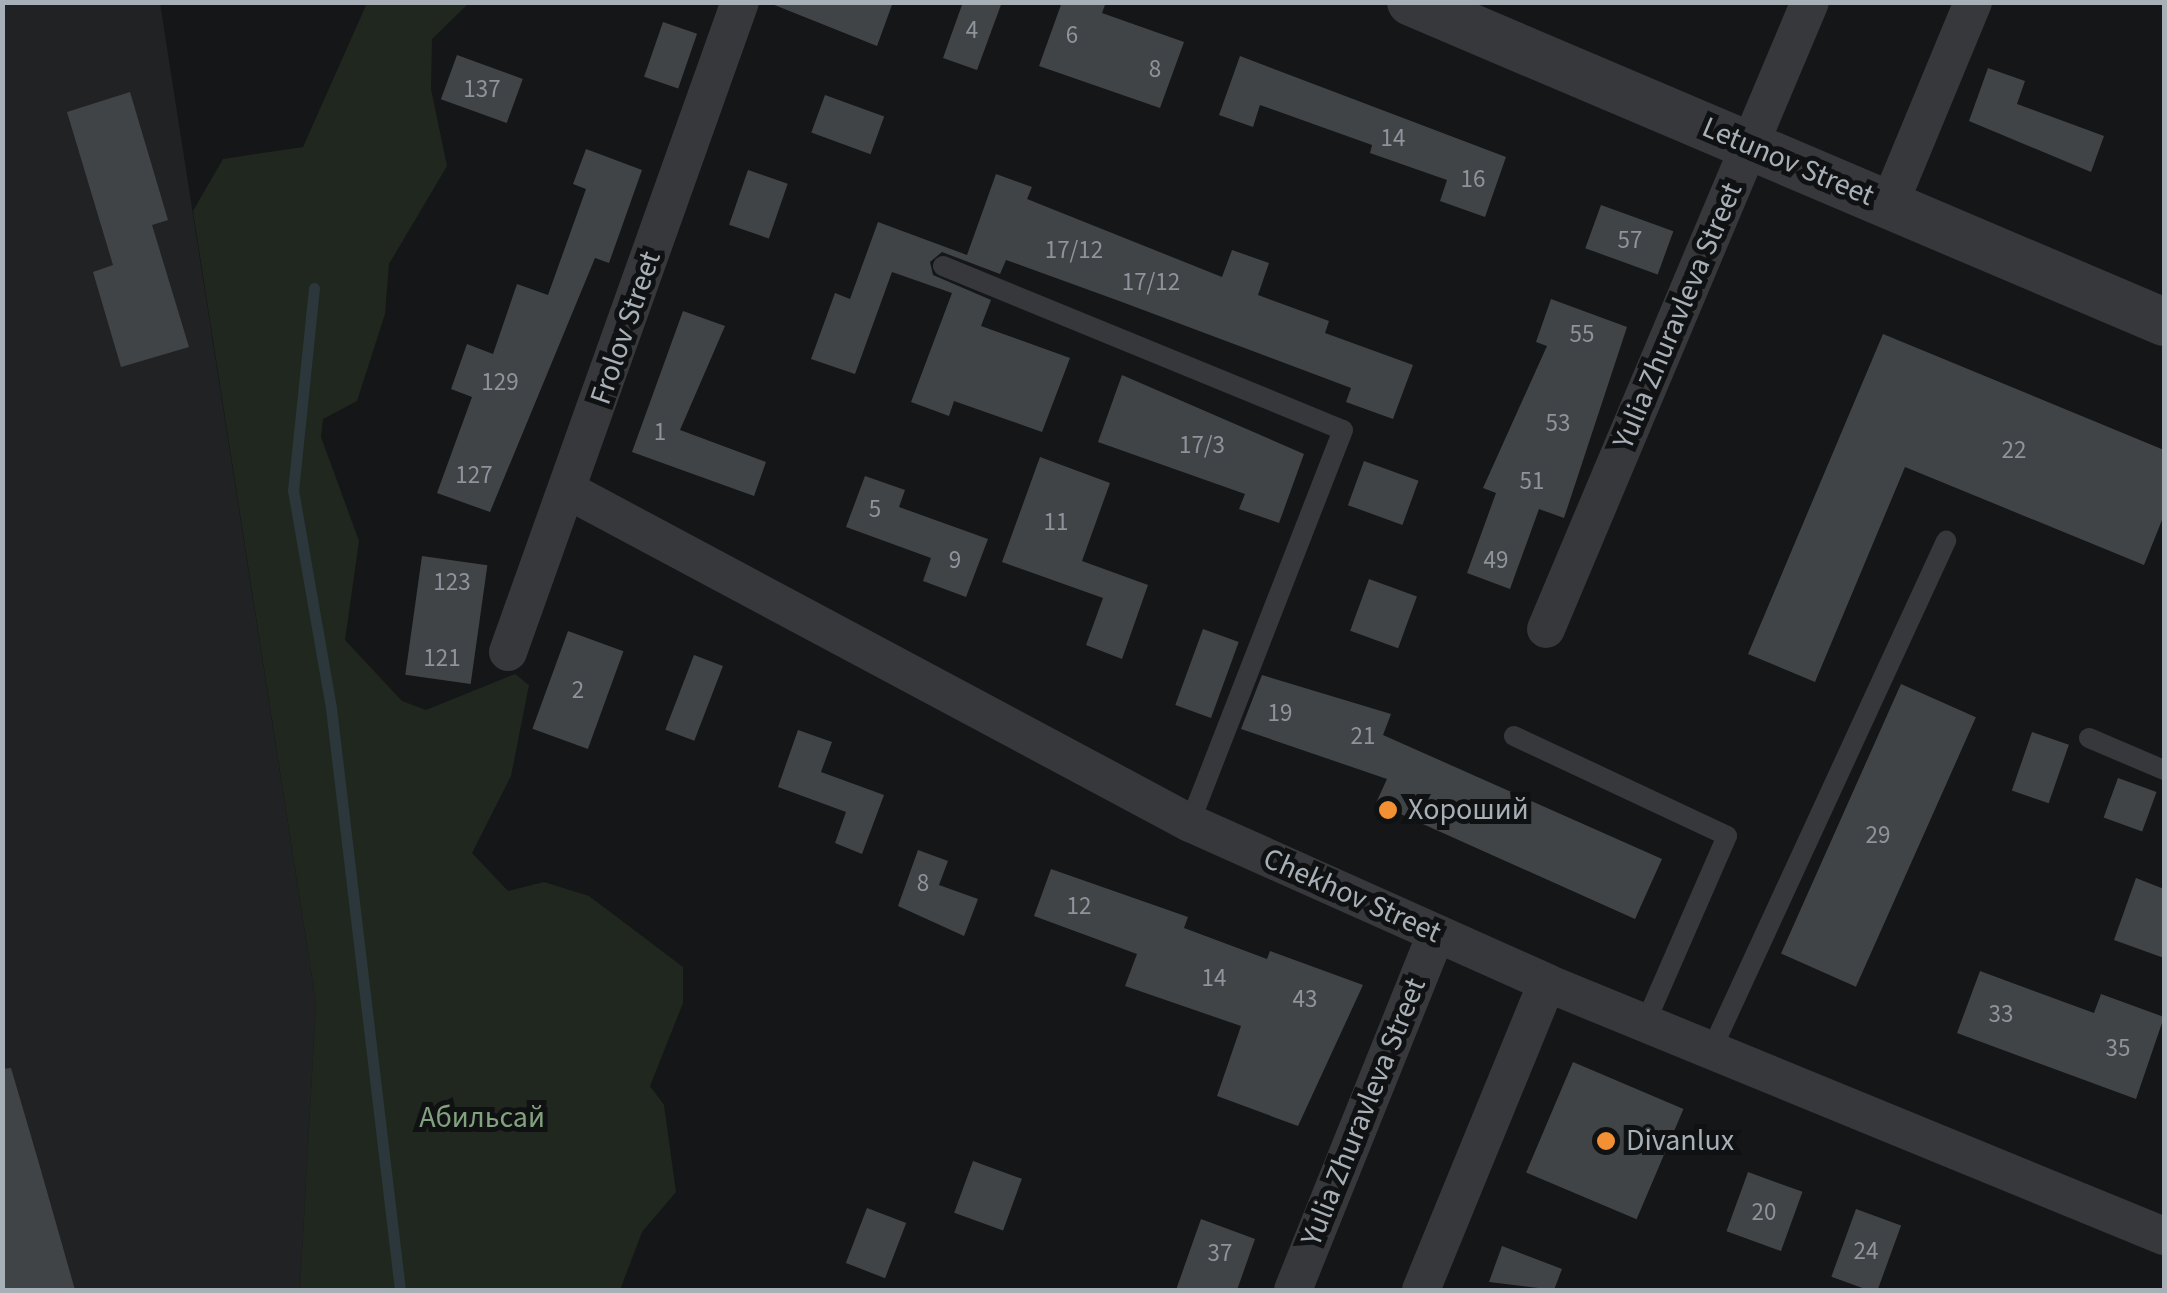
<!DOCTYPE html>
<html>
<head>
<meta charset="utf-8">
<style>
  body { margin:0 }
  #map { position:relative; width:2167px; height:1293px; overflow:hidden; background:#151617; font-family:"Source Sans 3",sans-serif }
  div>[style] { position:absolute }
  .built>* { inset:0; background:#212224 }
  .green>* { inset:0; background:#20271f }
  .stream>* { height:11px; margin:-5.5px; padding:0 5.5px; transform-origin:5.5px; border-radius:5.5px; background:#2b373b }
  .building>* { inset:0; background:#414447; transform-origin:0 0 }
  .service>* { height:20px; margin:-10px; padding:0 10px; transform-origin:10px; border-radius:10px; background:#36383c }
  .minor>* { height:38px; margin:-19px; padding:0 19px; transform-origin:19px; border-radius:19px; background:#36383c }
  .tertiary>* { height:48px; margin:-24px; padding:0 24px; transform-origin:24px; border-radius:24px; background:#36383c }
  .dots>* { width:28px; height:28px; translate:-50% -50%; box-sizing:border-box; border:5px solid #101112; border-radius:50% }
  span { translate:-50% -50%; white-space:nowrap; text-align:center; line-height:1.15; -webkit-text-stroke:10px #101112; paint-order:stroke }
  .number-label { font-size:25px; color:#8e949b }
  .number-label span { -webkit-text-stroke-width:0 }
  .street-label { font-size:30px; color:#a7afb7 }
  .poi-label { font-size:30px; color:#a7afb7 }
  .left { translate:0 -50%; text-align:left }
  .park-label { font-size:30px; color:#82a27e }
  .frame { position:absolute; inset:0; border:5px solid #a7afb7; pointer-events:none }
</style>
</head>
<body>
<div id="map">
  <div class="built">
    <div style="clip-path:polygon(3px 3px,160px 3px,316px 1003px,300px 1290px,3px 1290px)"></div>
  </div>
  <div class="green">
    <div style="clip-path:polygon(367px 3px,469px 3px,432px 39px,431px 89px,447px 166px,389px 264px,385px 314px,357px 401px,323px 419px,321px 437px,359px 541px,345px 640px,402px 701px,426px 710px,515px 674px,529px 685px,511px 776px,472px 853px,508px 891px,544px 882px,589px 896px,683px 967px,683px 1003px,650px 1086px,664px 1105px,676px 1192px,642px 1232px,620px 1290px,300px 1290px,316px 1003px,193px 211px,223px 159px,303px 147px)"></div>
  </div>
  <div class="stream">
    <div style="left:314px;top:288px;width:203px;rotate:95.9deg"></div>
    <div style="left:293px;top:490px;width:221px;rotate:80.1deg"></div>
    <div style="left:331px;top:708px;width:586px;rotate:83.24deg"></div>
  </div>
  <div class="building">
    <div style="clip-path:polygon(767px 2px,893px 2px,877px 46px)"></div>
    <div style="clip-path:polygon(963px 2px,1002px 2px,977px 70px,943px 58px)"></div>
    <div style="clip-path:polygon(1062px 2px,1106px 2px,1102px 13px,1184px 42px,1160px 108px,1039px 66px)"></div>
    <div style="left:663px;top:22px;width:36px;height:58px;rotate:19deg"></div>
    <div style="left:457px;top:55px;width:70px;height:47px;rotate:20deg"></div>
    <div style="clip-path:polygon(1240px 56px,1506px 157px,1485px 217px,1440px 201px,1447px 180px,1370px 153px,1372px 145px,1260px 105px,1253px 127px,1219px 115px)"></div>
    <div style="clip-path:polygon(1988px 68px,2025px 81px,2017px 104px,2104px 136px,2091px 172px,1969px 121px)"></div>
    <div style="clip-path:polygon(130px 92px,168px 220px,152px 225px,189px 347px,121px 367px,93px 272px,113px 265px,67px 112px)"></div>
    <div style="left:825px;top:95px;width:63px;height:40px;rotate:20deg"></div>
    <div style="clip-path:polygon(586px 149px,642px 170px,609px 263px,595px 258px,490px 512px,437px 493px,472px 397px,451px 389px,467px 344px,493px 354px,517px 284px,548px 295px,586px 189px,573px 184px)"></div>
    <div style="left:748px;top:170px;width:42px;height:58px;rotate:19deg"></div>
    <div style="clip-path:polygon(996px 174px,1032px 187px,1027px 199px,1222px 277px,1232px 250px,1269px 263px,1258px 295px,1329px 321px,1325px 333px,1413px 365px,1393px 419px,1346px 402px,1351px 388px,1122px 302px,1006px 260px,1000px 274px,942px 252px,930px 262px,933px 275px,991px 300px,981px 326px,1070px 358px,1042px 432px,954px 401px,949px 416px,911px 402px,952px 293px,892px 272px,855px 374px,811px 359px,835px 293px,850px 299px,878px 222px,967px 255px)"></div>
    <div style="left:1601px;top:205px;width:77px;height:46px;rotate:20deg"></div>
    <div style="clip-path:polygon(1551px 299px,1627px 327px,1564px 518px,1539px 509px,1510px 589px,1467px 573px,1496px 493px,1483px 488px,1547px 346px,1536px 342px)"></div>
    <div style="clip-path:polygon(683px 311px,725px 326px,680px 430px,766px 462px,754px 496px,632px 452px)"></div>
    <div style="clip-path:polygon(1883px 334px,2164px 450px,2164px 515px,2144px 565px,1905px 467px,1815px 682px,1748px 654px)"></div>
    <div style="clip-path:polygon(1122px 375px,1304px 454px,1279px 523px,1239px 509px,1245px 494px,1098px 442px)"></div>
    <div style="clip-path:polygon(1040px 457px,1110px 483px,1082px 561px,1148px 585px,1122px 659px,1086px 645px,1103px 598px,1002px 562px)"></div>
    <div style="left:1364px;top:461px;width:58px;height:47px;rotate:20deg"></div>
    <div style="clip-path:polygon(865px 476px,905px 490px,899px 507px,988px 539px,966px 597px,923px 581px,931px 558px,846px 527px)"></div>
    <div style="left:422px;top:556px;width:66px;height:120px;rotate:8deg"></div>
    <div style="left:1369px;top:579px;width:51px;height:55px;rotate:20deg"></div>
    <div style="left:1203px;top:629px;width:38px;height:81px;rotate:20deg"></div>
    <div style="left:568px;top:631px;width:59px;height:104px;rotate:20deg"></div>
    <div style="left:694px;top:655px;width:31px;height:80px;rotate:21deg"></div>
    <div style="clip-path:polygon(1262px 675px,1391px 714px,1383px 735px,1662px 859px,1635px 919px,1376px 803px,1387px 779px,1241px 729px)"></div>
    <div style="left:1901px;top:684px;width:82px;height:295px;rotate:24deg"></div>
    <div style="clip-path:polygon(798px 730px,832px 742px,821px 772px,884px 795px,862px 854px,835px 843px,846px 812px,778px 787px)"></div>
    <div style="left:2032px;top:732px;width:39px;height:62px;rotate:19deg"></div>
    <div style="left:2118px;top:778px;width:41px;height:42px;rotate:20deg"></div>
    <div style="clip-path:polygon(918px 850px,948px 861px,939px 885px,978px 899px,964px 936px,898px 906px)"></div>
    <div style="clip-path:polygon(1051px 869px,1188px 917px,1184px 928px,1267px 959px,1270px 951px,1363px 985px,1298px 1126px,1217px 1096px,1241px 1026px,1125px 986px,1137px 954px,1034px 916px)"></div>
    <div style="clip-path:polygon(2136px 878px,2164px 889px,2164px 958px,2114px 940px)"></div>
    <div style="clip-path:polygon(1980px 971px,2094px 1013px,2101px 994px,2164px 1017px,2136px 1099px,1957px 1033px)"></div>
    <div style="left:1573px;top:1062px;width:120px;height:120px;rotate:23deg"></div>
    <div style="clip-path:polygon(11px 1068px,38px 1160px,75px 1290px,2px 1290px,2px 1069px)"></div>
    <div style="left:973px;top:1161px;width:52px;height:55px;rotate:20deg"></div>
    <div style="left:1748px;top:1172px;width:58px;height:63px;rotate:20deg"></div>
    <div style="left:867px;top:1208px;width:42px;height:59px;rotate:21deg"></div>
    <div style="left:1856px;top:1209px;width:48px;height:72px;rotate:20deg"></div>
    <div style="clip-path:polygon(1201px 1219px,1255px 1239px,1237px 1290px,1176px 1290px)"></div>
    <div style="clip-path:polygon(1502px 1246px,1562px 1269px,1554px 1290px,1489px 1282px)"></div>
  </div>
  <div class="service">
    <div style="left:943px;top:266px;width:432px;rotate:22.3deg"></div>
    <div style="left:1343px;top:430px;width:422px;rotate:111.3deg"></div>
    <div style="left:1514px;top:736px;width:235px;rotate:25.1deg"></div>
    <div style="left:1727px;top:836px;width:205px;rotate:113.6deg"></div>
    <div style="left:2089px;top:738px;width:82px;rotate:23.1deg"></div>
    <div style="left:1711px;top:1051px;width:562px;rotate:-65.26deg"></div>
  </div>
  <div class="minor">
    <div style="left:1889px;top:205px;width:220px;rotate:-67.5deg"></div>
    <div style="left:569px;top:491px;width:704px;rotate:28.13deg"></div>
    <div style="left:1190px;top:823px;width:391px;rotate:24.1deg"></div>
    <div style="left:1547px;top:983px;width:667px;rotate:22.3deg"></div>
    <div style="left:1546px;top:629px;width:680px;rotate:-67.17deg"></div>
    <div style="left:508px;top:652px;width:690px;rotate:-70.36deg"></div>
    <div style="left:1293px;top:1290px;width:384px;rotate:-68.1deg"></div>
    <div style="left:1421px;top:1290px;width:332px;rotate:-67.7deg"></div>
  </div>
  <div class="tertiary">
    <div style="left:1411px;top:2px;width:818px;rotate:23.02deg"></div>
  </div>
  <div class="dots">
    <div style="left:1388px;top:810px;background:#f29033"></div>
    <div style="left:1606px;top:1141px;background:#f29033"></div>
  </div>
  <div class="number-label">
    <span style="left:972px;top:30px">4</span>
    <span style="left:1072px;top:35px">6</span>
    <span style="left:1155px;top:69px">8</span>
    <span style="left:482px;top:89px">137</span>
    <span style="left:1393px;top:138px">14</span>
    <span style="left:1473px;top:179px">16</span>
    <span style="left:1630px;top:240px">57</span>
    <span style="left:1074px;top:250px">17/12</span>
    <span style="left:1151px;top:282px">17/12</span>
    <span style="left:1582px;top:334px">55</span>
    <span style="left:500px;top:382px">129</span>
    <span style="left:1558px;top:423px">53</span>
    <span style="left:660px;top:432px">1</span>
    <span style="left:1202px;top:445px">17/3</span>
    <span style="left:2014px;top:450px">22</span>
    <span style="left:474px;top:475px">127</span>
    <span style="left:1532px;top:481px">51</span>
    <span style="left:875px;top:509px">5</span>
    <span style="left:1056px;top:522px">11</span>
    <span style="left:955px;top:560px">9</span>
    <span style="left:1496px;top:560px">49</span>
    <span style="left:452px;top:582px">123</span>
    <span style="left:442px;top:658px">121</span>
    <span style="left:578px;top:690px">2</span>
    <span style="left:1280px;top:713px">19</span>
    <span style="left:1363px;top:736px">21</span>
    <span style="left:1878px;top:835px">29</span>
    <span style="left:923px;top:883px">8</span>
    <span style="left:1079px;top:906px">12</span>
    <span style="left:1214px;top:978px">14</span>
    <span style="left:1305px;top:999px">43</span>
    <span style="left:2001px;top:1014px">33</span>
    <span style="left:2118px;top:1048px">35</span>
    <span style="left:1764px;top:1212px">20</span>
    <span style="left:1866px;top:1251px">24</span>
    <span style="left:1220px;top:1253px">37</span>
  </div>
  <div class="street-label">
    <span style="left:1788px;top:162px;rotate:23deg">Letunov Street</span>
    <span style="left:1678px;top:316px;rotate:-67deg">Yulia Zhuravleva Street</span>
    <span style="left:626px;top:328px;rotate:-71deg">Frolov Street</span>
    <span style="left:1352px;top:896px;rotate:24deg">Chekhov Street</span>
    <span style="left:1364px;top:1112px;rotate:-68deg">Yulia Zhuravleva Street</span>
  </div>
  <div class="poi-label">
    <span class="left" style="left:1408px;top:810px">Хороший</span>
    <span class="left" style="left:1626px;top:1141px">Divanlux</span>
  </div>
  <div class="park-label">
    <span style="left:482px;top:1118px">Абильсай</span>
  </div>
  <div class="frame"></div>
</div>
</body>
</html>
